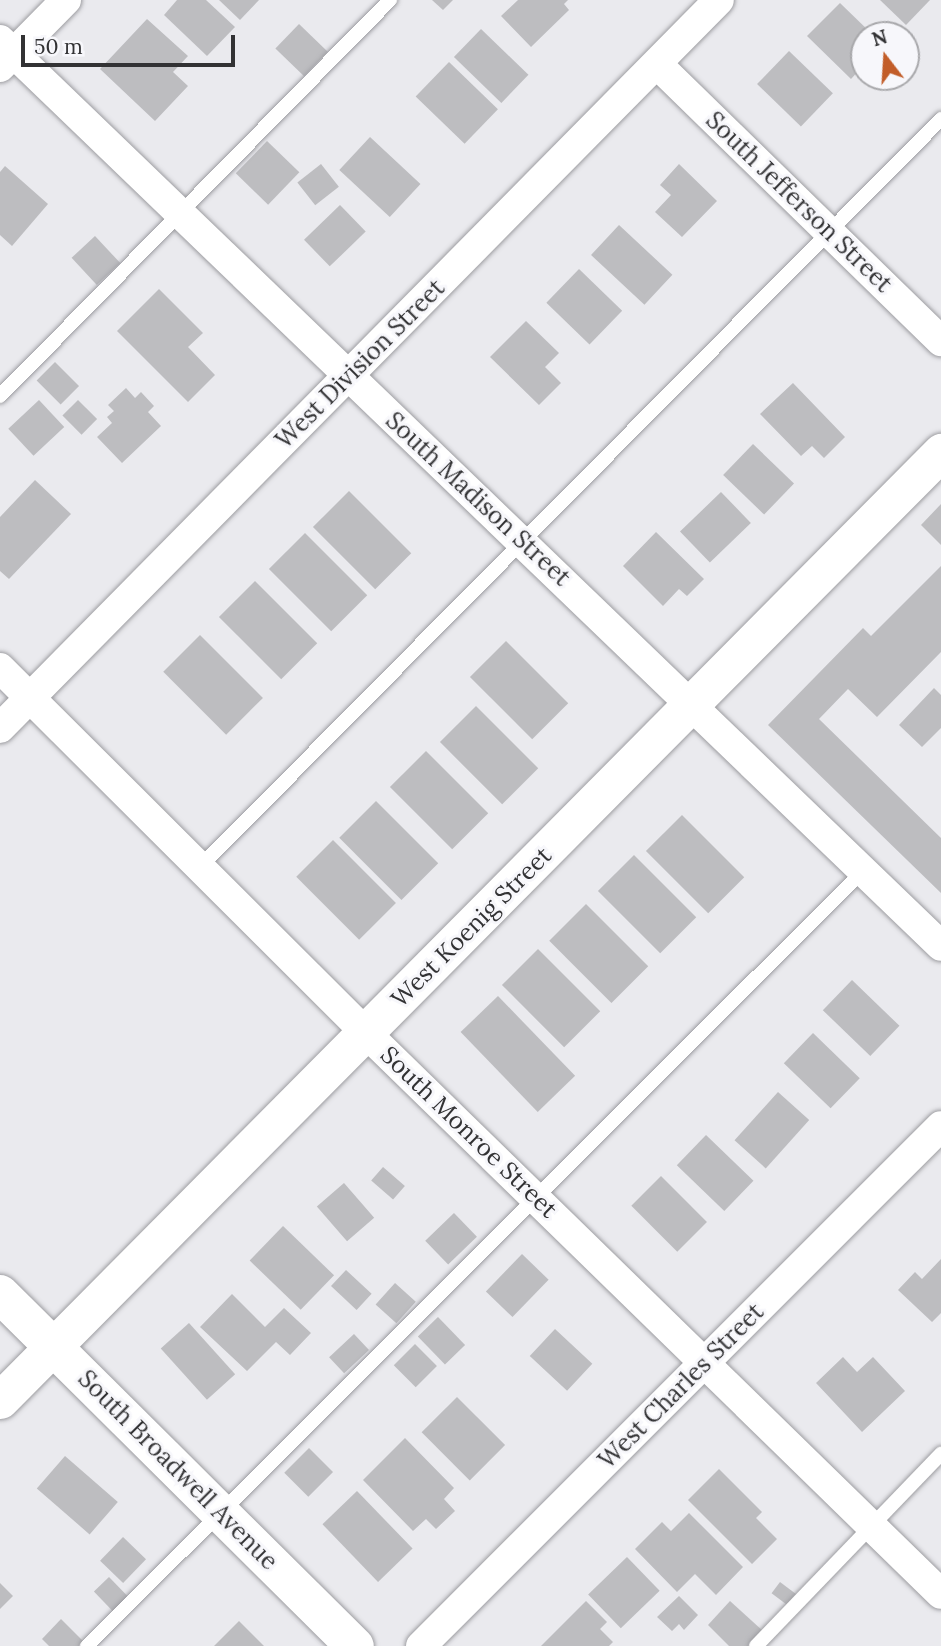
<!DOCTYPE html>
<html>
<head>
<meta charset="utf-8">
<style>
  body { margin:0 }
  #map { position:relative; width:941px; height:1646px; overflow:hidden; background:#eaeaee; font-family:Lora,serif }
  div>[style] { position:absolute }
  .building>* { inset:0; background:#bdbdc0; transform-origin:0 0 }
  .roads { filter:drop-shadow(0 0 2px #9d9da1) drop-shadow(0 0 2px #9d9da1) }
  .service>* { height:14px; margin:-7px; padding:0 7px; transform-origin:7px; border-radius:7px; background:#fff }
  .minor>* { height:30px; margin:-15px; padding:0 15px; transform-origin:15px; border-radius:15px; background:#fff }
  .tertiary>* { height:37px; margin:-18.5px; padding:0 18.5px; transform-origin:18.5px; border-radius:18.5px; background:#fff }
  .secondary>* { height:38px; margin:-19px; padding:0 19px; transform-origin:19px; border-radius:19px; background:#fff }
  span { translate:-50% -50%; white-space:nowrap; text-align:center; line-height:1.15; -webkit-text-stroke:6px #f7f7fb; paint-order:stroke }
  .street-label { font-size:24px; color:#323234 }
  .north { position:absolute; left:850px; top:21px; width:70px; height:70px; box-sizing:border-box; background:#f7f7fb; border:2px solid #a8a8ab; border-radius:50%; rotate:343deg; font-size:19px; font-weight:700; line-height:28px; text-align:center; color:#323234 }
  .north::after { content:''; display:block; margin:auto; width:24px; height:32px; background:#c25d29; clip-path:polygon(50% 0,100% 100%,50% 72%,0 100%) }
  .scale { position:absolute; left:21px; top:35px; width:214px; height:32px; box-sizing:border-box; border:4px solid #323234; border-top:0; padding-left:9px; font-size:21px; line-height:24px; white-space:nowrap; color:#323234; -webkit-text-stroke:5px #f7f7fb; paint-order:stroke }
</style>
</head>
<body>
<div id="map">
  <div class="building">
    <div style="clip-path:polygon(177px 0,206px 0,235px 27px,207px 56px,164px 15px)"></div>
    <div style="clip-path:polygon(219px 0,259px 0,240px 20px)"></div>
    <div style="clip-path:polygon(432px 0,453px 0,443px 10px)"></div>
    <div style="clip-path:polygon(518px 0,568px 0,564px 4px,569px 10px,531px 47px,501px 16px)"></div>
    <div style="clip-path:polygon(880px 0,930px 0,906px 25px)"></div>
    <div style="clip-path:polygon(840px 3px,873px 35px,864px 35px,864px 65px,851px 79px,807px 36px)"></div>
    <div style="clip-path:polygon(147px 19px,188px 56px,173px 72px,188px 86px,155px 121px,100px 69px)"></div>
    <div style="left:299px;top:24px;width:40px;height:34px;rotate:44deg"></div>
    <div style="left:481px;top:29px;width:66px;height:39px;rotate:44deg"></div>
    <div style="left:789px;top:51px;width:61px;height:46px;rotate:44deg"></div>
    <div style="left:449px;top:62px;width:68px;height:48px;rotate:44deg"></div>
    <div style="left:370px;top:137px;width:69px;height:45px;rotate:43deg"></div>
    <div style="left:267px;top:141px;width:45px;height:45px;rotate:44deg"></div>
    <div style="left:321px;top:164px;width:29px;height:30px;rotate:52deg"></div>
    <div style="clip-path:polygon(679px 164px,717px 201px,682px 237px,655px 212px,671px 195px,660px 185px)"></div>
    <div style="clip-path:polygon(5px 166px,48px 204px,12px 246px,0 235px,0 172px)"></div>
    <div style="left:340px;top:205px;width:37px;height:50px;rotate:46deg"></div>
    <div style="left:619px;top:225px;width:73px;height:41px;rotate:43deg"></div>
    <div style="left:95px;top:236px;width:37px;height:32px;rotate:47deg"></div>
    <div style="left:579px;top:269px;width:60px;height:47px;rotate:44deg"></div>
    <div style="clip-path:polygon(159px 289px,203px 333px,188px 347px,215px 375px,188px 402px,117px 331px)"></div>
    <div style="clip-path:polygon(526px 321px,559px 353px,545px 367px,561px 383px,539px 405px,490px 357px)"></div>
    <div style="left:55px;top:362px;width:34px;height:26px;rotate:45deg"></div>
    <div style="clip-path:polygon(793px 383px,845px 437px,824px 458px,812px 446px,801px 456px,760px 414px)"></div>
    <div style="clip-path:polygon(126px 388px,135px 398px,141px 392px,154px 406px,148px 412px,161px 426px,122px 463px,97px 437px,112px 423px,107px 417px,114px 411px,108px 405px)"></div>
    <div style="left:39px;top:400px;width:37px;height:42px;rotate:47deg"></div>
    <div style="left:78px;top:400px;width:27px;height:22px;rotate:45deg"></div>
    <div style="left:753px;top:444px;width:57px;height:43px;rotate:44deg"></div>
    <div style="clip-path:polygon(35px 480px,71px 514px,9px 579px,0 571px,0 517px)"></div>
    <div style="left:349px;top:491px;width:88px;height:51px;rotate:45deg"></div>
    <div style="left:721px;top:492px;width:43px;height:57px;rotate:46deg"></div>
    <div style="clip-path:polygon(941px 504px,941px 545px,921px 525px)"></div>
    <div style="clip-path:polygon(656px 532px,704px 579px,687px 596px,679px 589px,663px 606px,623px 566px)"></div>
    <div style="left:305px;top:533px;width:88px;height:51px;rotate:45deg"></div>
    <div style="clip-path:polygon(941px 566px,941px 652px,877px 717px,848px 689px,819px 719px,941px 838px,941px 893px,768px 725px,863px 628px,871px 636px)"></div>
    <div style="left:255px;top:581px;width:88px;height:51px;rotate:45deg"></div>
    <div style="left:200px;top:635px;width:89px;height:52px;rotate:45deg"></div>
    <div style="left:506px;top:641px;width:88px;height:51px;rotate:45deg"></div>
    <div style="clip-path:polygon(934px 688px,941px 695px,941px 728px,922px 747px,899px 725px)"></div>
    <div style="left:476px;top:706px;width:88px;height:51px;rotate:45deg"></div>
    <div style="left:426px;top:751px;width:88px;height:51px;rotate:45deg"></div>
    <div style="left:376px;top:801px;width:88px;height:52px;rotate:45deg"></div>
    <div style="left:682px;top:815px;width:88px;height:51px;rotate:45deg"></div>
    <div style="left:333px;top:840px;width:89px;height:52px;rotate:45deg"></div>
    <div style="left:634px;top:855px;width:88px;height:51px;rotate:45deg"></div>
    <div style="left:586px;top:904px;width:88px;height:52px;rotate:45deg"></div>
    <div style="left:538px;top:949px;width:88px;height:51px;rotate:45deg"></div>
    <div style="left:852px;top:980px;width:66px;height:42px;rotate:44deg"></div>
    <div style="left:498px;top:996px;width:111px;height:52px;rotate:46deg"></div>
    <div style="left:813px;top:1033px;width:65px;height:42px;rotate:44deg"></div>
    <div style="left:778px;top:1092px;width:42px;height:65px;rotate:42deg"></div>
    <div style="left:706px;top:1135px;width:66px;height:42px;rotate:44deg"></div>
    <div style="left:383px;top:1167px;width:29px;height:18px;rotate:41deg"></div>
    <div style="left:661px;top:1176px;width:65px;height:42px;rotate:45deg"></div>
    <div style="left:344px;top:1183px;width:46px;height:36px;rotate:49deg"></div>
    <div style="left:454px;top:1213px;width:33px;height:40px;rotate:46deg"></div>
    <div style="left:283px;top:1226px;width:71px;height:48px;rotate:44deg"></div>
    <div style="left:522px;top:1254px;width:37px;height:52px;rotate:44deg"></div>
    <div style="clip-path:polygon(941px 1259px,941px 1313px,932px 1322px,898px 1290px,915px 1272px,922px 1279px)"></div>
    <div style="left:346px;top:1270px;width:35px;height:22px;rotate:43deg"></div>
    <div style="left:395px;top:1283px;width:28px;height:29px;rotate:42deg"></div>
    <div style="clip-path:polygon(232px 1294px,265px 1327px,284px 1308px,311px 1333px,290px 1355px,276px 1342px,247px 1371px,200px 1327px)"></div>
    <div style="left:438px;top:1317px;width:39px;height:28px;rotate:46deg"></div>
    <div style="left:189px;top:1323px;width:69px;height:38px;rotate:48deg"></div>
    <div style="left:555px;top:1329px;width:51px;height:37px;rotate:43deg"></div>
    <div style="left:354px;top:1334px;width:22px;height:34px;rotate:47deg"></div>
    <div style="left:415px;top:1344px;width:31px;height:30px;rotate:45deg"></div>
    <div style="clip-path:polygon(843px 1357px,857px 1372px,873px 1357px,905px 1391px,862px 1432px,816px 1383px)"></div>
    <div style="left:457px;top:1397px;width:68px;height:50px;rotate:45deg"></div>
    <div style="clip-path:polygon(405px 1438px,454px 1488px,444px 1499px,455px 1511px,436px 1529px,426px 1519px,413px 1531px,363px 1480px)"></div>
    <div style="left:309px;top:1448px;width:34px;height:35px;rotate:45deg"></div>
    <div style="left:65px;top:1456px;width:70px;height:43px;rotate:41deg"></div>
    <div style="clip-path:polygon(719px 1469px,762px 1512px,756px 1518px,777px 1539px,752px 1564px,688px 1500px)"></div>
    <div style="left:357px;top:1491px;width:80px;height:48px;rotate:46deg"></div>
    <div style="clip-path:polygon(689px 1513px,743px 1567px,716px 1595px,695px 1574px,677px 1592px,635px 1549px,662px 1522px,671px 1531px)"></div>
    <div style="left:123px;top:1537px;width:32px;height:33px;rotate:44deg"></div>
    <div style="left:627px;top:1557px;width:47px;height:54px;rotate:46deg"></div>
    <div style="left:109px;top:1577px;width:29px;height:21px;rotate:46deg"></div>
    <div style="left:780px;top:1582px;width:20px;height:14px;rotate:37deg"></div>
    <div style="clip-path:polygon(0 1583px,13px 1596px,0 1609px)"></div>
    <div style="clip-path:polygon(679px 1596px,698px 1615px,684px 1630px,679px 1624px,672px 1631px,657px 1617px)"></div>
    <div style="clip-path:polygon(586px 1601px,607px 1622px,600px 1629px,613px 1642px,609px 1646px,541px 1646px)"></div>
    <div style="clip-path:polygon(730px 1601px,763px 1631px,749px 1646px,729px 1646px,708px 1625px)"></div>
    <div style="clip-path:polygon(61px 1619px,83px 1641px,79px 1646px,49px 1646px,42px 1639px)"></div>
    <div style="clip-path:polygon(239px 1621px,264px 1646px,214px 1646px)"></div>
  </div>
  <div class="roads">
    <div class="service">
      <div style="left:0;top:396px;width:556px;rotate:-45.44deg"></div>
      <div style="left:200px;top:867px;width:1053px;rotate:-45.27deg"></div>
      <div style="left:87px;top:1646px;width:1098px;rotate:-44.96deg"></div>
      <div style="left:756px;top:1646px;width:267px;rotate:-46.1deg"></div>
    </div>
    <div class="minor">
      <div style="left:0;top:40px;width:1306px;rotate:43.91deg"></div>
      <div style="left:657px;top:64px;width:397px;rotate:44.3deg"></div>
      <div style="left:0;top:67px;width:94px;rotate:-45.4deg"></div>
      <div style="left:0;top:668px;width:517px;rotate:44.92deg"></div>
      <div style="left:366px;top:1033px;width:803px;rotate:44.29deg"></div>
      <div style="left:0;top:728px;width:1023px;rotate:-45.36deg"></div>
      <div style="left:421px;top:1646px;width:735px;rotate:-45deg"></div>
    </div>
    <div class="tertiary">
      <div style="left:0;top:1400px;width:1336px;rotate:-45.21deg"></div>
    </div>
    <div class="secondary">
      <div style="left:0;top:1294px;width:500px;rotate:44.8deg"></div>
    </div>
  </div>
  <div class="street-label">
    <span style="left:799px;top:202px;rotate:44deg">South Jefferson Street</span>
    <span style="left:360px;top:364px;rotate:-45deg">West Division Street</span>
    <span style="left:478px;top:499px;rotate:43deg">South Madison Street</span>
    <span style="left:471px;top:927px;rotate:-45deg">West Koenig Street</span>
    <span style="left:469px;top:1132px;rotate:44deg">South Monroe Street</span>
    <span style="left:681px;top:1386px;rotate:-45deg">West Charles Street</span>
    <span style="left:178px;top:1470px;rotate:45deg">South Broadwell Avenue</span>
  </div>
  <div class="north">N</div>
  <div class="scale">50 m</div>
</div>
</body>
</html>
